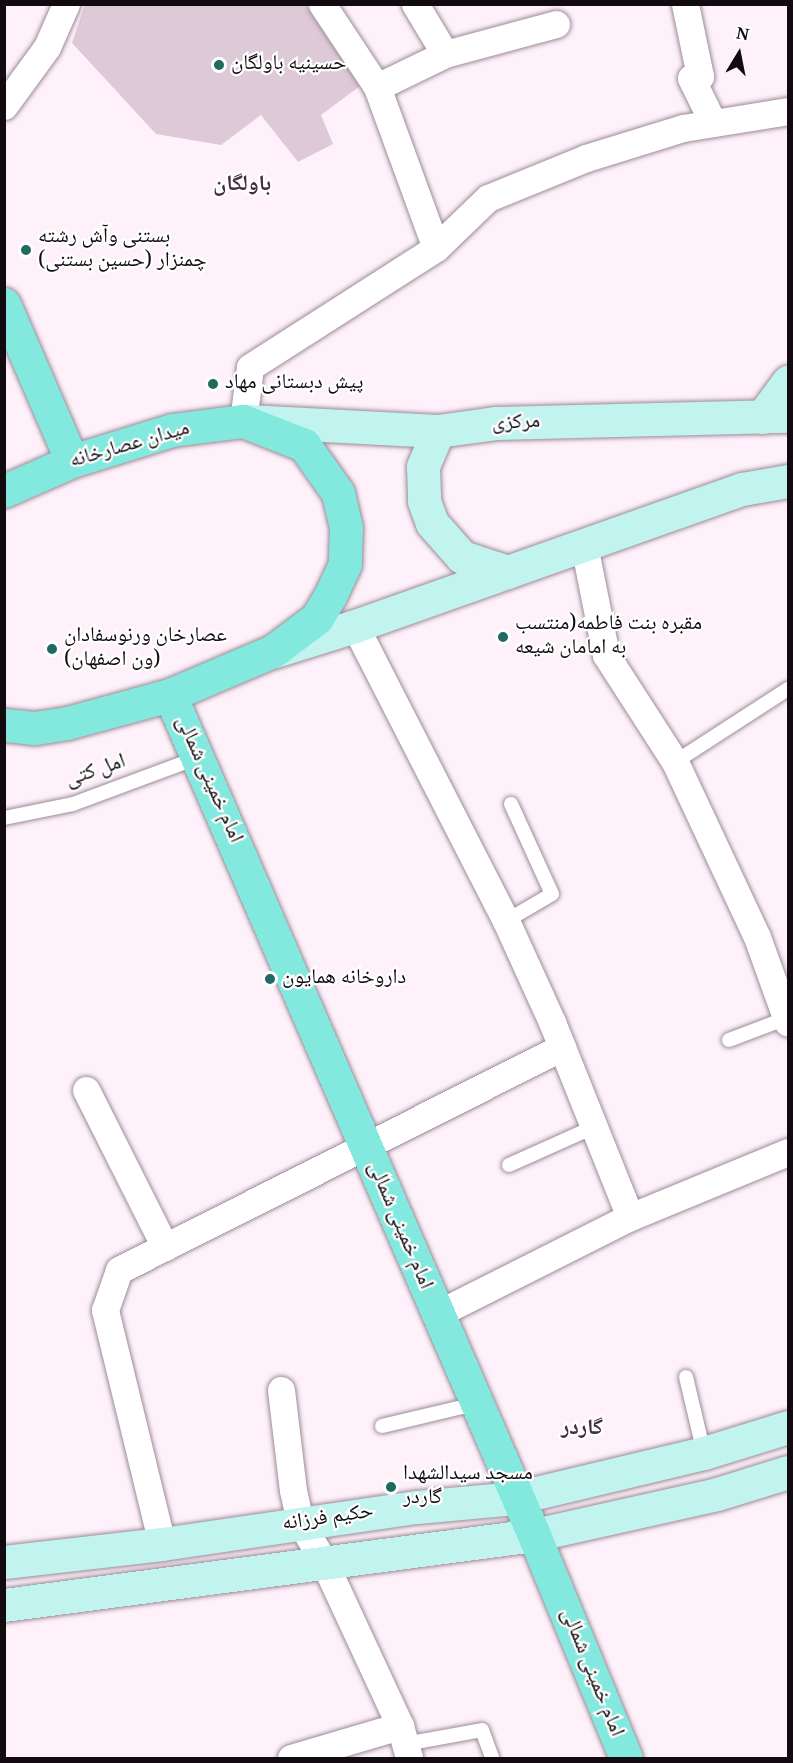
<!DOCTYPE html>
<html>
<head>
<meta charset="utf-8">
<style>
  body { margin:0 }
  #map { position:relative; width:793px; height:1763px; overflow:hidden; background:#fef1fa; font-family:Georgia,"Noto Naskh Arabic",serif }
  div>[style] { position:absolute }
  .building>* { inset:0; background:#dec9d7 }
  .roads { filter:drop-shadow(0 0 2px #9e8b98) drop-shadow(0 0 2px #9e8b98) }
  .lane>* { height:14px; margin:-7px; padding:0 7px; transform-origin:7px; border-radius:7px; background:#fff }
  .street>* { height:27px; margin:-13.5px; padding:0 13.5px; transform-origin:13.5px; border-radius:13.5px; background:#fff }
  .secondary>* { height:33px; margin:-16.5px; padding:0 16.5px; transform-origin:16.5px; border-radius:16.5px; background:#c1f4ee }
  .primary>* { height:33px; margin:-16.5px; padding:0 16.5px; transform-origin:16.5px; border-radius:16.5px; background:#83e8dd }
  .dots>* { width:16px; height:16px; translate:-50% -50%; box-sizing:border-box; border:3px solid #fff; border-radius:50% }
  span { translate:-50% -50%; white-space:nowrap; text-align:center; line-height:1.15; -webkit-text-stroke:4.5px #fff; paint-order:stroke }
  .poi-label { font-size:21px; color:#110b0f }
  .left { translate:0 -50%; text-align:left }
  .street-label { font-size:21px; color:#110b0f }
  .neighbourhood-label { font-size:22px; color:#41313c; font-weight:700 }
  .frame { position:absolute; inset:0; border:6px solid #110b0f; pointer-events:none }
  .north { position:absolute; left:709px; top:24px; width:60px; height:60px; -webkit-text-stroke:4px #fff; paint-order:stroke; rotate:10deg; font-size:16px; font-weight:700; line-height:24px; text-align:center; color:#110b0f }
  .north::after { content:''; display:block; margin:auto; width:21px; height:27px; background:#110b0f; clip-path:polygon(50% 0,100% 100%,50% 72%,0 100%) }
</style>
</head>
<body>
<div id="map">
  <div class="building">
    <div style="clip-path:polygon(85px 4px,305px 4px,360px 86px,321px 115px,333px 144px,298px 162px,261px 115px,221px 145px,156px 134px,72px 43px)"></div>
  </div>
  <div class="roads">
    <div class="lane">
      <div style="left:675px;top:762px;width:135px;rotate:-32.9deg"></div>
      <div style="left:4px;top:818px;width:70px;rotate:-11.5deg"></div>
      <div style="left:73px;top:804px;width:132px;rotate:-20.4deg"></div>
      <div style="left:506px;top:921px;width:53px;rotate:-30.4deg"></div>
      <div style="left:552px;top:894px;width:99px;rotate:-114.5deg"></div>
      <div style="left:729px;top:1040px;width:62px;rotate:-20.8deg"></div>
      <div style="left:509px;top:1165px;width:93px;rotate:-24.1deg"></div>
      <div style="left:686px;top:1377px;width:78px;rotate:76.7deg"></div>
      <div style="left:382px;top:1426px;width:96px;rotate:-13.3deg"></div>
      <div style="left:405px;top:1744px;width:78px;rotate:-10.3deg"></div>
      <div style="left:482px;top:1730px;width:30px;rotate:70deg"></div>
    </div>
    <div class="street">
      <div style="left:322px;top:4px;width:100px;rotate:56.5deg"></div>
      <div style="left:377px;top:87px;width:171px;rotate:69.9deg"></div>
      <div style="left:415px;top:4px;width:58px;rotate:59deg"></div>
      <div style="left:685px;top:4px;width:74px;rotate:78.2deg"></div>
      <div style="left:700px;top:76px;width:9px;rotate:167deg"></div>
      <div style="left:691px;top:78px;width:50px;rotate:63.9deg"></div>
      <div style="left:377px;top:87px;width:76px;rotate:-25.9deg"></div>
      <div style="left:445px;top:54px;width:115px;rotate:-15.1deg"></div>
      <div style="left:4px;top:106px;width:73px;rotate:-53.9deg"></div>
      <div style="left:47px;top:47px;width:47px;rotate:-66.2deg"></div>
      <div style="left:243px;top:421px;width:54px;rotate:-82.6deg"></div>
      <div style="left:250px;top:367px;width:221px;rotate:-32.6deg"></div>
      <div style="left:436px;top:248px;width:72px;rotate:-43.9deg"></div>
      <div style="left:488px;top:198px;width:106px;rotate:-22.2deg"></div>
      <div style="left:586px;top:158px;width:102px;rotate:-17.2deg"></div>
      <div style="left:683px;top:128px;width:106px;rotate:-9.2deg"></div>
      <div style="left:584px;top:545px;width:112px;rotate:78.7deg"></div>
      <div style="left:606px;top:655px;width:127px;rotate:57.2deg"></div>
      <div style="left:675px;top:762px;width:193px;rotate:64.9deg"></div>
      <div style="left:757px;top:937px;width:91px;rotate:70.2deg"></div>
      <div style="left:355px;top:626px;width:331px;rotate:62.9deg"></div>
      <div style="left:506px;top:921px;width:111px;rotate:65.5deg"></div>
      <div style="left:552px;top:1022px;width:210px;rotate:68.2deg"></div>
      <div style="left:86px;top:1090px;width:176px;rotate:63.3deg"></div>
      <div style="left:437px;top:1314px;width:216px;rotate:-26.7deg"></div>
      <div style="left:630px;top:1217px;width:171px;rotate:-22.4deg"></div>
      <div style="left:281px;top:1390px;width:101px;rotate:83.2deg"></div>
      <div style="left:293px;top:1490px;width:33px;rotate:78deg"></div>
      <div style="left:300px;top:1522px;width:47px;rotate:59deg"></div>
      <div style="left:324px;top:1562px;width:181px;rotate:65.1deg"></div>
      <div style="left:400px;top:1726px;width:33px;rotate:74deg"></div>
      <div style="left:162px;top:1544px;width:241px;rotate:-103.7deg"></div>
      <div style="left:105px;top:1310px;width:42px;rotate:-70.7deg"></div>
      <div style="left:119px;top:1270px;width:496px;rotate:-26.7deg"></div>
      <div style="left:291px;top:1758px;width:114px;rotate:-16.4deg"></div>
    </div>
    <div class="secondary">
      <div style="left:762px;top:417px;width:44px;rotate:-53.4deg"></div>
      <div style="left:248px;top:421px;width:190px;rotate:3deg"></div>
      <div style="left:438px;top:431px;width:59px;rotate:-7.9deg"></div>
      <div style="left:496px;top:423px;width:292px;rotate:-1.4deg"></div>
      <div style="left:438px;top:431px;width:39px;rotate:113deg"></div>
      <div style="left:423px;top:467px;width:34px;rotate:88deg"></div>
      <div style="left:424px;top:501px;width:23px;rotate:70deg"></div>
      <div style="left:432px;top:523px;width:45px;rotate:48.6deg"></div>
      <div style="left:462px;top:557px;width:48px;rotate:18.1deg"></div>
      <div style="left:275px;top:651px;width:84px;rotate:-17.4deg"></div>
      <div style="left:355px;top:626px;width:411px;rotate:-19.5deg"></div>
      <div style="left:742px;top:489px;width:47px;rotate:-9.9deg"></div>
      <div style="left:4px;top:1562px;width:159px;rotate:-6.5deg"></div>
      <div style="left:162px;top:1544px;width:258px;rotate:-8.3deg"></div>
      <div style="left:417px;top:1507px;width:98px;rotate:-5.2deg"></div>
      <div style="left:515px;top:1498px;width:194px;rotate:-13.4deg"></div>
      <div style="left:704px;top:1453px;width:88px;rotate:-17.2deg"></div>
      <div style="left:4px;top:1605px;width:535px;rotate:-7.52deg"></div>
      <div style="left:534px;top:1535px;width:188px;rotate:-12.6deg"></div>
      <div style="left:717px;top:1494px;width:74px;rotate:-17.2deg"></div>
    </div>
    <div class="primary">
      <div style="left:4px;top:304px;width:171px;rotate:66.6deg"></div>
      <div style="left:4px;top:491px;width:74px;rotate:-23.8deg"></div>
      <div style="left:72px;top:461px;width:105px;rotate:-17.2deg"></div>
      <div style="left:172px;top:430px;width:72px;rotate:-7.2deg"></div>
      <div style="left:243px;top:421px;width:66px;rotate:21.5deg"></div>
      <div style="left:304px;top:445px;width:59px;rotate:54.7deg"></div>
      <div style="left:338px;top:493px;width:36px;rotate:77deg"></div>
      <div style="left:346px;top:528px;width:36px;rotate:92deg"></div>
      <div style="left:345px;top:564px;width:35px;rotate:115deg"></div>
      <div style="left:330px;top:596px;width:26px;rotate:121deg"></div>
      <div style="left:317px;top:618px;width:55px;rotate:143.1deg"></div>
      <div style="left:273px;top:651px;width:112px;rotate:156.9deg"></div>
      <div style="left:170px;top:695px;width:107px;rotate:164.8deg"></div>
      <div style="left:67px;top:723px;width:33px;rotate:171deg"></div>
      <div style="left:34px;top:728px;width:30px;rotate:-174deg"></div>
      <div style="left:170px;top:695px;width:915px;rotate:66.57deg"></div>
      <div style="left:534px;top:1535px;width:241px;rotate:67.6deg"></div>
    </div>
  </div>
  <div class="dots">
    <div style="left:219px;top:65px;background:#216a61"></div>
    <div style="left:26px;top:250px;background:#216a61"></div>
    <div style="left:213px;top:384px;background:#216a61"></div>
    <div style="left:503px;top:637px;background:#216a61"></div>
    <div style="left:52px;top:649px;background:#216a61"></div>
    <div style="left:270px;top:979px;background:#216a61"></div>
    <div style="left:391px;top:1487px;background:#216a61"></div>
  </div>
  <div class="poi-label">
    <span class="left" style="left:231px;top:65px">حسینیه باولگان</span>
    <span class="left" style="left:38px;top:250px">بستنی وآش رشته<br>چمنزار (حسین بستنی)</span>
    <span class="left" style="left:225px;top:384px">پیش دبستانی مهاد</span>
    <span class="left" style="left:515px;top:637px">مقبره بنت فاطمه(منتسب<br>به امامان شیعه</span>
    <span class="left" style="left:64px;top:649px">عصارخان ورنوسفادان<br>(ون اصفهان)</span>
    <span class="left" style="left:282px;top:979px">داروخانه همایون</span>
    <span class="left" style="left:403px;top:1487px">مسجد سیدالشهدا<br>گاردر</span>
  </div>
  <div class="street-label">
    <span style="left:516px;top:424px;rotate:-3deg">مرکزی</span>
    <span style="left:130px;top:446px;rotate:-16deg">میدان عصارخانه</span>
    <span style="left:96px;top:772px;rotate:-19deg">امل کتی</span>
    <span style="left:208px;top:780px;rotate:66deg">امام خمینی شمالی</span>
    <span style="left:399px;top:1226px;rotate:67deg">امام خمینی شمالی</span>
    <span style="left:328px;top:1519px;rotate:-8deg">حکیم فرزانه</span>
    <span style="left:591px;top:1673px;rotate:68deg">امام خمینی شمالی</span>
  </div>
  <div class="neighbourhood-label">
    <span style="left:242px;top:186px">باولگان</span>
    <span style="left:582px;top:1430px">گاردر</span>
  </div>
  <div class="frame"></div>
  <div class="north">N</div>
</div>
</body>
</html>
